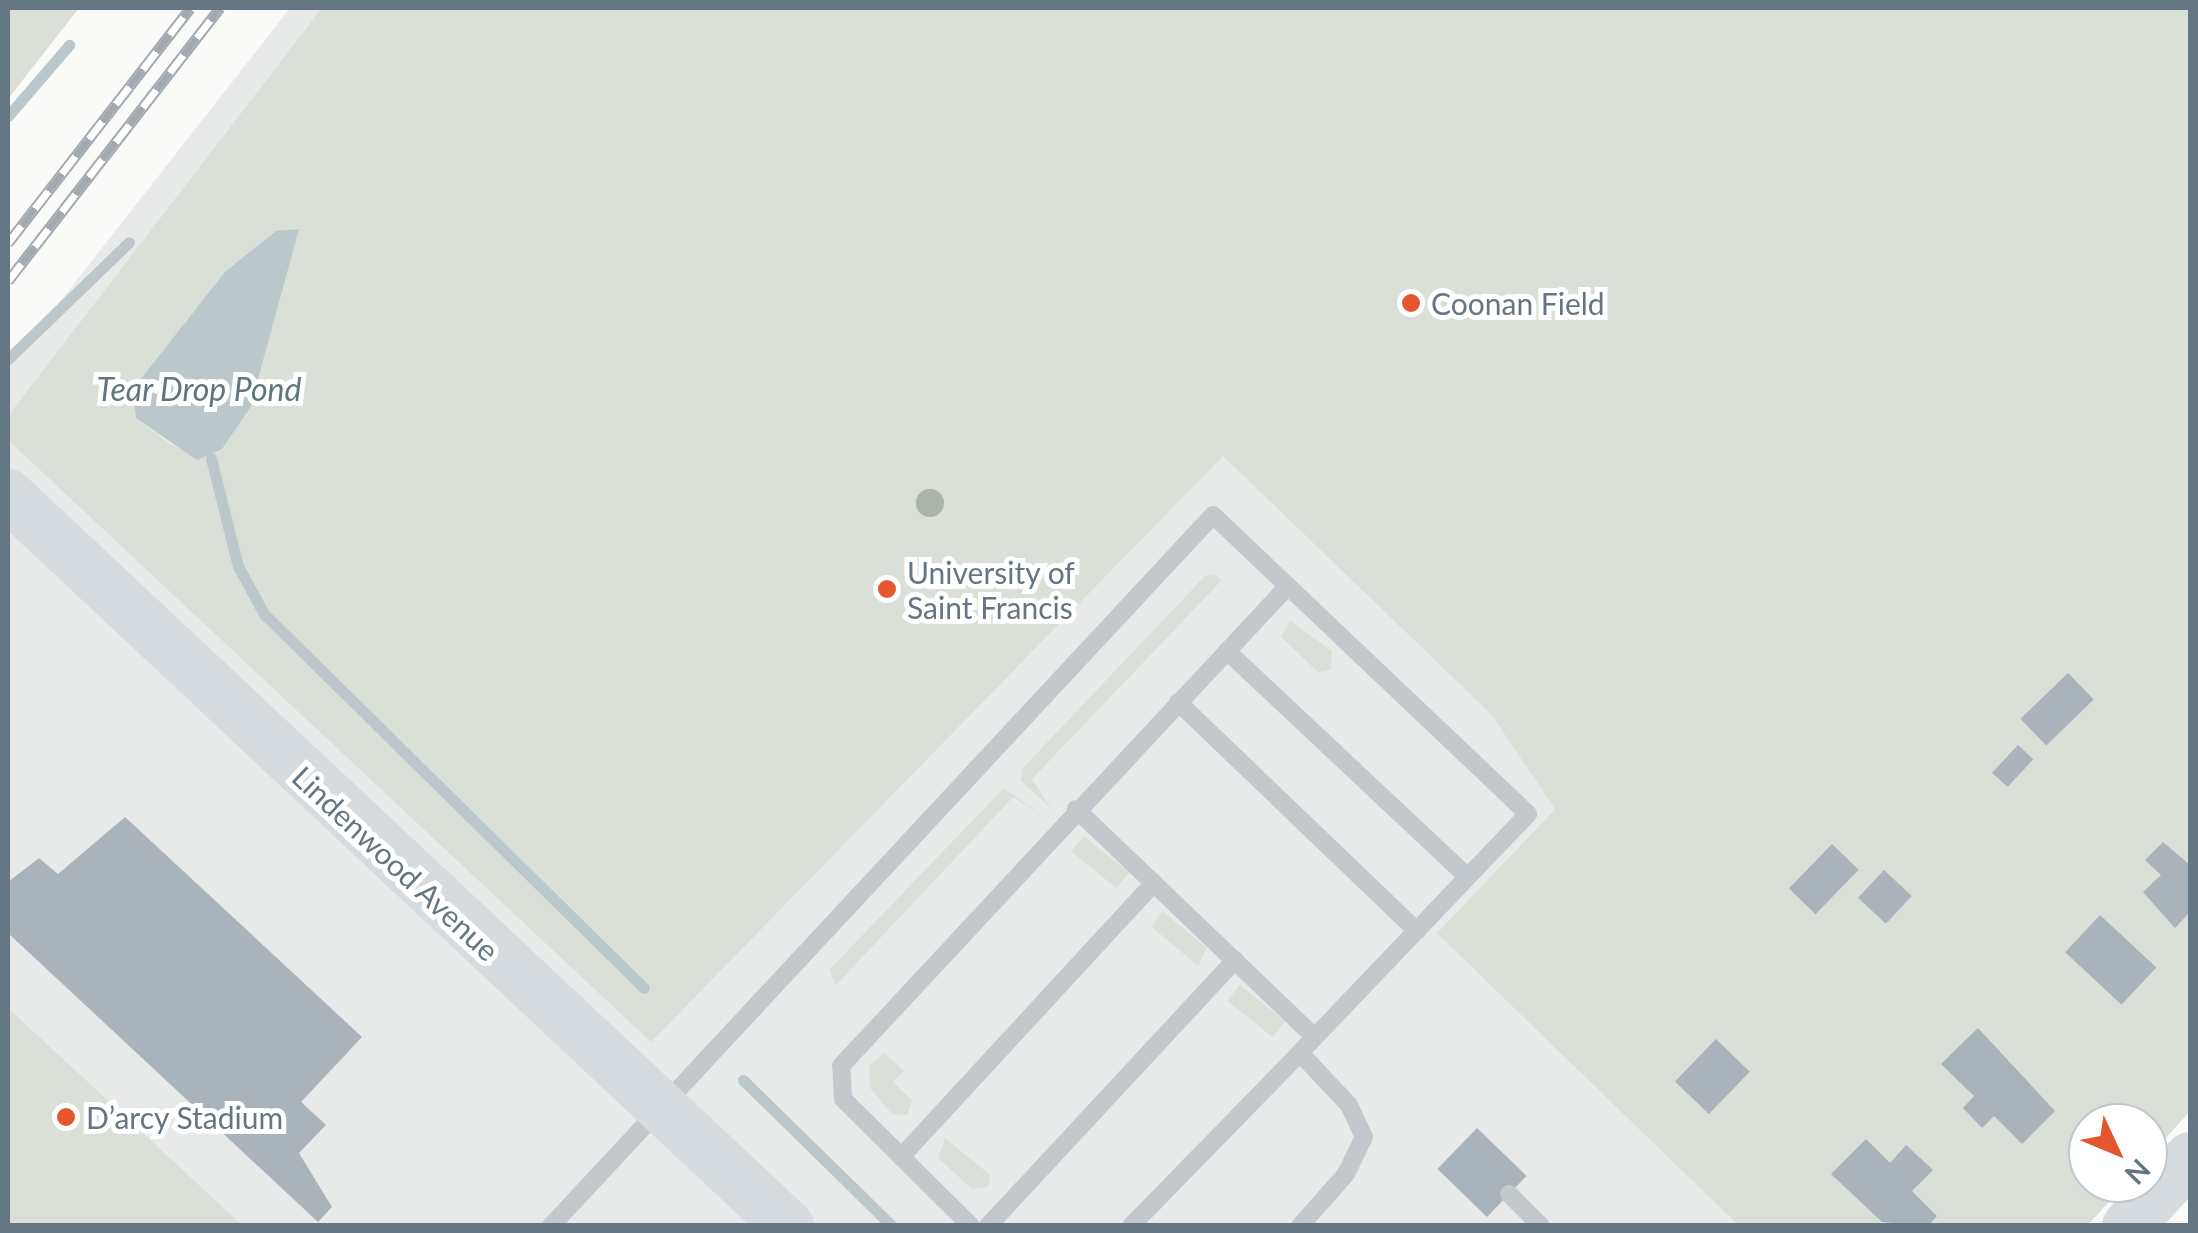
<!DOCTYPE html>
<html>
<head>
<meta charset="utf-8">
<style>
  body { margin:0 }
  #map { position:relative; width:2198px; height:1233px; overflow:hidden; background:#fafaf8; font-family:Lato,sans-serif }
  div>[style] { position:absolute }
  .built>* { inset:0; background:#e8e9e9 }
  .green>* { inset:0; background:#dadfd7; transform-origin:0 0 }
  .water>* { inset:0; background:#bbc7cb }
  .stream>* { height:11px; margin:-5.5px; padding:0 5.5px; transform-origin:5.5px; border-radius:5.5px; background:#bbc7cb }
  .building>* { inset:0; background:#aab3b9; transform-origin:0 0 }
  .lane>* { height:18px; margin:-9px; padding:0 9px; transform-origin:9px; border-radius:9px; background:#c3c8cc }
  .secondary>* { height:52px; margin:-26px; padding:0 26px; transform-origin:26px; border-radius:26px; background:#d6dbdf }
  .rail>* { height:11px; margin-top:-5.5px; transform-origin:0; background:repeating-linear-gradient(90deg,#fff 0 22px,#a2aab0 0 44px); box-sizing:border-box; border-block:2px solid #a2aab0 }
  .trees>* { width:28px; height:28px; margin:-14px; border-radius:50%; background:#aab4a7 }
  .dots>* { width:28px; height:28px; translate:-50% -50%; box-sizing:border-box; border:5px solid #fff; border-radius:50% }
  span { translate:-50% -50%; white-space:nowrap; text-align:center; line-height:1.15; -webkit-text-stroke:10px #fff; paint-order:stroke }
  .poi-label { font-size:30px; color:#657683 }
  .left { translate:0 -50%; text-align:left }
  .street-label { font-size:30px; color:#657683 }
  .water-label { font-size:32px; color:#60757c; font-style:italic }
  .frame { position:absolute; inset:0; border:10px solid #657683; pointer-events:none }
  .north { position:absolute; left:2068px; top:1103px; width:100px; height:100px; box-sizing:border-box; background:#fff; border:2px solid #c1c8cd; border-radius:50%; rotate:134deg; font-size:28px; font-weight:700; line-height:40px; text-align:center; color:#657683 }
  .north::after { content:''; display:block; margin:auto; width:35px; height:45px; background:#e4572e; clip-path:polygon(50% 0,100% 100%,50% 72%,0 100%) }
</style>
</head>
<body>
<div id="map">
  <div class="built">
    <div style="clip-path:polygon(290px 8px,2190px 8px,2190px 141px,1438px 932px,1738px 1225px,8px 1225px,8px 368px)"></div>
  </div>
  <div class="green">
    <div style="clip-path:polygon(8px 8px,79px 8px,8px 99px)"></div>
    <div style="clip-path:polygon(evenodd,322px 8px,2190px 8px,2190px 1111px,2148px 1158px,2148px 1123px,2088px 1123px,2088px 1183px,2126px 1183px,2088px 1225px,1738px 1225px,1437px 933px,1555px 809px,1491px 714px,1223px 456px,651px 1042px,8px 440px,8px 416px,322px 8px,298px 229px,250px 408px,222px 448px,171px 445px,136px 418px,298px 229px)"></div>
    <div style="clip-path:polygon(1216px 575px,1221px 581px,1032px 779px,1051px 808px,1021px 781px,1022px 769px,1205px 576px)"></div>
    <div style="clip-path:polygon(1290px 621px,1332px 651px,1331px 670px,1318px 672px,1281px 637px)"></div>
    <div style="clip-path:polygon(1004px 788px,1043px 816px,1013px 797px,835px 986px,830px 969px)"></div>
    <div style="left:1084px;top:836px;width:58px;height:20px;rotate:39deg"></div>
    <div style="clip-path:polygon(1162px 911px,1207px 948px,1198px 966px,1152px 927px)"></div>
    <div style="left:1240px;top:985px;width:58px;height:20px;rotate:39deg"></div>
    <div style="clip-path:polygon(8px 1008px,242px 1225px,8px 1225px)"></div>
    <div style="clip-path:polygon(884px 1053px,904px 1071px,893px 1082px,912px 1100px,907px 1115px,892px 1114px,870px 1088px,869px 1066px)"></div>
    <div style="clip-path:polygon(945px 1138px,990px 1175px,988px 1187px,972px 1189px,938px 1158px)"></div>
  </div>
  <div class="water">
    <div style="clip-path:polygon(299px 229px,250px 408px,222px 449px,197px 460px,136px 418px,133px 389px,225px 272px,276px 231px)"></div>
  </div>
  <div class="stream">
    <div style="left:8px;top:116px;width:94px;rotate:-49.3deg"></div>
    <div style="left:8px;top:359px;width:168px;rotate:-44deg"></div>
    <div style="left:120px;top:384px;width:14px;rotate:21deg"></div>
    <div style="left:211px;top:458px;width:111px;rotate:76deg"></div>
    <div style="left:238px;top:566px;width:55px;rotate:61.6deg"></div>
    <div style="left:264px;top:614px;width:533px;rotate:44.54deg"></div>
    <div style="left:743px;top:1080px;width:209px;rotate:44.4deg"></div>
  </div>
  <div class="building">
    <div style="left:2068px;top:673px;width:37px;height:66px;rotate:46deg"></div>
    <div style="left:2018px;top:745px;width:21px;height:38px;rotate:43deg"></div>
    <div style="clip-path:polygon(125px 817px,362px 1037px,301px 1102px,326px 1125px,299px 1153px,332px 1207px,318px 1222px,8px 933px,8px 882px,39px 858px,58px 874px)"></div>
    <div style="clip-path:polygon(2163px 842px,2190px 865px,2190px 912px,2175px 928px,2143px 892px,2161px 875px,2145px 860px)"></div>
    <div style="left:1832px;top:844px;width:37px;height:62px;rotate:44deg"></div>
    <div style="left:1884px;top:870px;width:38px;height:38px;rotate:43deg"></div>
    <div style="left:2100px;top:915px;width:77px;height:51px;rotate:43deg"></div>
    <div style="clip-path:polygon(1978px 1028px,2055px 1111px,2022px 1144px,1994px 1116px,1982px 1128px,1963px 1108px,1974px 1096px,1941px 1064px)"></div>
    <div style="left:1716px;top:1039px;width:47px;height:59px;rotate:44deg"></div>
    <div style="left:1477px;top:1128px;width:69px;height:57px;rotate:44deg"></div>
    <div style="clip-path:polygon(1866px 1139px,1890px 1163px,1906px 1145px,1933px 1170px,1912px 1191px,1937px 1216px,1928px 1226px,1882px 1222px,1831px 1174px)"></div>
  </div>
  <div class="lane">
    <div style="left:1227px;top:651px;width:330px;rotate:43.2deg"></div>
    <div style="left:1178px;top:702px;width:331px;rotate:43.8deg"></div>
    <div style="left:1076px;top:809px;width:330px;rotate:43.7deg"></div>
    <div style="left:901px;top:1157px;width:373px;rotate:-47.3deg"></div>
    <div style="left:1509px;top:1194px;width:45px;rotate:45deg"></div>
    <div style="left:551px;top:1226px;width:971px;rotate:-47.04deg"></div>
    <div style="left:1213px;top:515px;width:434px;rotate:43.5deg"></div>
    <div style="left:1528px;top:814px;width:330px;rotate:133.7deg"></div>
    <div style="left:1300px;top:1053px;width:71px;rotate:46.7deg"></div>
    <div style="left:1349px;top:1105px;width:35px;rotate:65deg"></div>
    <div style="left:1364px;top:1137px;width:41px;rotate:115.9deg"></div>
    <div style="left:1346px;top:1174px;width:69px;rotate:131.5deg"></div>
    <div style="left:971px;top:1226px;width:180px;rotate:-135.2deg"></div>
    <div style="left:843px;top:1099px;width:33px;rotate:-93deg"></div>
    <div style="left:841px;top:1066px;width:656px;rotate:-47.04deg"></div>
    <div style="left:988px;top:1226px;width:363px;rotate:-47.1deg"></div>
    <div style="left:1131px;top:1226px;width:242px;rotate:-45.7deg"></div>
  </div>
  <div class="secondary">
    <div style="left:8px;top:495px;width:1069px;rotate:43.14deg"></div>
    <div style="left:2128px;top:1226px;width:92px;rotate:-47.6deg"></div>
  </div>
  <div class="rail">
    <div style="left:8px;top:243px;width:297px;rotate:-52.2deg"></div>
    <div style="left:8px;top:281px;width:346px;rotate:-52.2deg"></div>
  </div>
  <div class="trees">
    <div style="left:930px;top:503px"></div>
  </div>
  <div class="dots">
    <div style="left:1411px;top:303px;background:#e4572e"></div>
    <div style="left:887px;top:589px;background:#e4572e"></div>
    <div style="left:66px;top:1117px;background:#e4572e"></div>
  </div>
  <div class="poi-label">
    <span class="left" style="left:1431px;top:303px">Coonan Field</span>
    <span class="left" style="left:907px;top:589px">University of<br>Saint Francis</span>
    <span class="left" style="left:86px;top:1117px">D’arcy Stadium</span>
  </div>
  <div class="street-label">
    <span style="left:396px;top:863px;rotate:43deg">Lindenwood Avenue</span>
  </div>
  <div class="water-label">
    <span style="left:199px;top:389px">Tear Drop Pond</span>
  </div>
  <div class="frame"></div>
  <div class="north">N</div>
</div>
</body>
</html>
